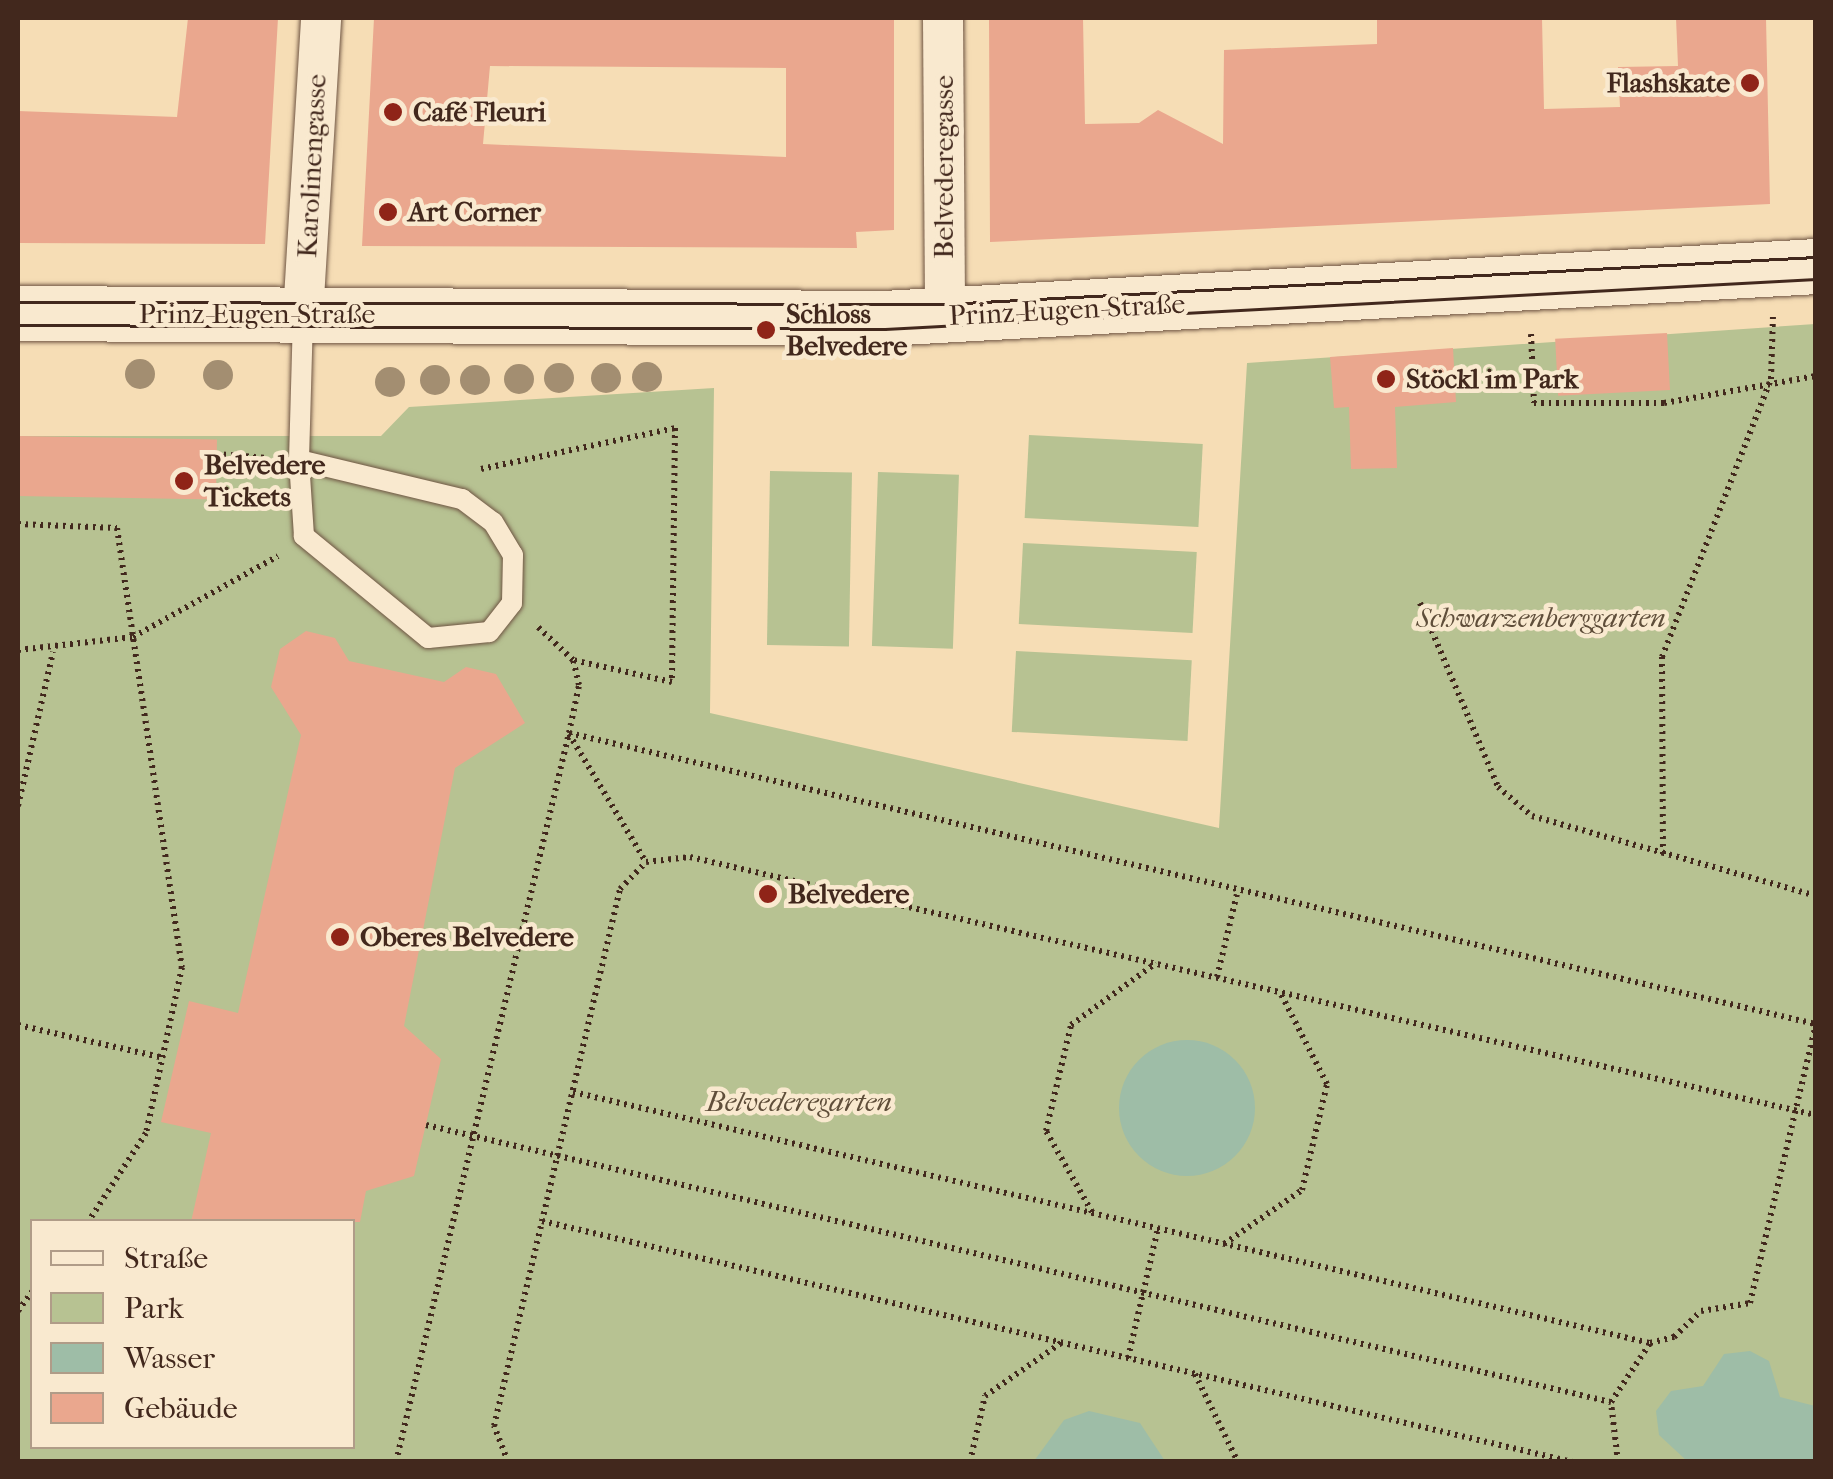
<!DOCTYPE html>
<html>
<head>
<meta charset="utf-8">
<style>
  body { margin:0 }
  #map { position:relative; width:1833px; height:1479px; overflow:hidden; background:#f6ddb5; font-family:"IM FELL French Canon",serif }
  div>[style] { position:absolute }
  .green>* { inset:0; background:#b7c292; transform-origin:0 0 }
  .water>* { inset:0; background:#9ebda7 }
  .round { border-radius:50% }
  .building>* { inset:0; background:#eaa78e; transform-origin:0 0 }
  .path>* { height:6px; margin-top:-3px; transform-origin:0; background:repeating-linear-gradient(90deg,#42281d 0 2.5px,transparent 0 7.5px) }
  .roads { filter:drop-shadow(0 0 2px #6f5543) drop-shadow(0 0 2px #6f5543) }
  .lane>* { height:20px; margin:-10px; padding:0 10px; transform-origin:10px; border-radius:10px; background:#f9e9cf }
  .street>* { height:40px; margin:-20px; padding:0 20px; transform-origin:20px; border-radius:20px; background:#f9e9cf }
  .secondary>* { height:55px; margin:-27.5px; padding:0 27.5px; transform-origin:27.5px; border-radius:27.5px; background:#f9e9cf }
  .tram>* { height:2.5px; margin:-1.25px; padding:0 1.25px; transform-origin:1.25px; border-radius:1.25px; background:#42281d }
  .trees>* { width:30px; height:30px; margin:-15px; border-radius:50%; background:#a38e71 }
  .dots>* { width:28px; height:28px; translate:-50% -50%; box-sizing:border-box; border:5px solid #f9e9cf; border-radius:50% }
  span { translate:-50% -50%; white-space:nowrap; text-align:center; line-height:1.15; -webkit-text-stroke:9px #f9e9cf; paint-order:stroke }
  .poi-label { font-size:28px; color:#42281d; font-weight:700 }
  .right { translate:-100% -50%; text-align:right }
  .left { translate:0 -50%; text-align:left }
  .street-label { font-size:28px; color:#42281d }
  .park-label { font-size:28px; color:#5f4e3a; font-style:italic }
  .frame { position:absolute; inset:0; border:20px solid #42281d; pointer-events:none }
  .legend { position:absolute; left:30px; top:1219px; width:325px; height:230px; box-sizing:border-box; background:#f9e9cf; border:2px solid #b09c88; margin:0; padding:12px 18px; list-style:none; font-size:30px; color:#42281d }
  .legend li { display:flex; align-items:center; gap:20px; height:50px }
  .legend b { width:50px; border:2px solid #b09c88 }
</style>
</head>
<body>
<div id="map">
  <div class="green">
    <div style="clip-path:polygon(evenodd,1815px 324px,1815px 1461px,18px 1462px,18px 436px,381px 436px,409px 407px,714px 388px,710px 713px,1219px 828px,1247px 363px,1815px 324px,32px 1222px,352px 1222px,352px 1446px,32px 1446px,32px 1222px)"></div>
    <div style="left:1029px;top:435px;width:174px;height:83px;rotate:3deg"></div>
    <div style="left:770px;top:471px;width:82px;height:174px;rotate:1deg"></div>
    <div style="left:878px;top:472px;width:81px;height:174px;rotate:2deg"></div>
    <div style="left:1023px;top:543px;width:174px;height:81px;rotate:3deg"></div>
    <div style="left:1016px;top:651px;width:176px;height:81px;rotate:3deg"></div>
  </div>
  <div class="water">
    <div class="round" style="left:1119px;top:1040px;width:136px;height:136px"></div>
    <div style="clip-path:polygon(1750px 1351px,1769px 1361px,1780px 1397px,1815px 1406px,1815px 1461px,1687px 1461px,1659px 1435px,1656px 1411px,1671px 1391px,1703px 1386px,1724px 1354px)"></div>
    <div style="clip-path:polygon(1089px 1411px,1140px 1423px,1165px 1461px,1034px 1461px,1064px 1420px)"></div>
  </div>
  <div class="building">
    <div style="clip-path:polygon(188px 18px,278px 18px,265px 244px,18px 243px,18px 111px,177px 117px)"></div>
    <div style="clip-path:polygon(evenodd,374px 18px,894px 18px,894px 230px,856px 232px,857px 248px,362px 246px,374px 18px,490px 66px,786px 68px,786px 157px,483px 144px,490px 66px)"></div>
    <div style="clip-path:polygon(989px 18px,1083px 18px,1085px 124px,1139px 123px,1158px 110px,1223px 144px,1224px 50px,1377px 44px,1377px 18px,1542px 18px,1544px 109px,1620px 107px,1618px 67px,1678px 66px,1676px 18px,1766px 18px,1770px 204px,990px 242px)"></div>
    <div style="left:1667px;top:333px;width:57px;height:112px;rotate:87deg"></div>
    <div style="clip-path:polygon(1453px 348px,1456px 402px,1395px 407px,1397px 468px,1351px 469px,1349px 407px,1334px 408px,1330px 357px)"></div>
    <div style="left:18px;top:436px;width:199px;height:60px;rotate:1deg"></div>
    <div style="clip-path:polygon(306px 631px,335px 638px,349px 661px,444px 682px,466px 667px,496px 674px,525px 723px,455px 768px,404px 1026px,441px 1059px,414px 1176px,366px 1191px,360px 1222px,191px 1222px,211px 1133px,161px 1122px,189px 1001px,238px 1013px,301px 735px,271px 687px,280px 649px)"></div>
  </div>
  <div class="path">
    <div style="left:1531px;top:334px;width:69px;rotate:87.5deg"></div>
    <div style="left:1534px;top:403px;width:130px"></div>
    <div style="left:1664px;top:403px;width:154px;rotate:-10.1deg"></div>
    <div style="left:216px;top:454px;width:52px;rotate:4.4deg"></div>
    <div style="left:481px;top:469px;width:198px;rotate:-11.9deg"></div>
    <div style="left:675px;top:428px;width:254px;rotate:90.7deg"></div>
    <div style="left:672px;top:682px;width:101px;rotate:-167.5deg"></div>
    <div style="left:573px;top:660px;width:48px;rotate:-136.7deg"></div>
    <div style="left:18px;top:524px;width:99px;rotate:2.3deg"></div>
    <div style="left:117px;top:528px;width:444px;rotate:81.6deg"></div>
    <div style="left:182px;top:967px;width:170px;rotate:102.2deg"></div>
    <div style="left:146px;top:1133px;width:106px;rotate:123.1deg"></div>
    <div style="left:1420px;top:603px;width:200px;rotate:67deg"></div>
    <div style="left:1498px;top:787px;width:45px;rotate:40.5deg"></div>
    <div style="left:1532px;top:816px;width:295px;rotate:15.7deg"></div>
    <div style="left:18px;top:650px;width:116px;rotate:-6.4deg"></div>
    <div style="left:133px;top:637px;width:166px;rotate:-29.2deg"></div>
    <div style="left:569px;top:733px;width:1281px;rotate:13.14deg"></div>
    <div style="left:569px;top:734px;width:149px;rotate:59deg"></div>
    <div style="left:18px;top:806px;width:158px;rotate:-77.2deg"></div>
    <div style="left:1663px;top:854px;width:197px;rotate:-90.3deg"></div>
    <div style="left:1662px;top:657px;width:299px;rotate:-68.6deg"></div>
    <div style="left:1771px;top:379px;width:62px;rotate:-88.2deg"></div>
    <div style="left:1217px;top:977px;width:85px;rotate:-76.5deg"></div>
    <div style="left:18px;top:1025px;width:150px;rotate:12.7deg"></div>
    <div style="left:573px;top:1092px;width:1106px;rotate:13.12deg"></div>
    <div style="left:426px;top:1125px;width:1217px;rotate:13.16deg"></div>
    <div style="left:1092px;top:1212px;width:93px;rotate:-119.6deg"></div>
    <div style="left:1046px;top:1131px;width:109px;rotate:-76.7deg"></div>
    <div style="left:1071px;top:1025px;width:105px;rotate:-36.1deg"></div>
    <div style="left:542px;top:1221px;width:1059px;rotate:13.16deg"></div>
    <div style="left:1224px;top:1244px;width:95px;rotate:-34.7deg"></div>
    <div style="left:1302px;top:1190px;width:109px;rotate:-76.7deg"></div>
    <div style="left:1327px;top:1084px;width:103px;rotate:-117.1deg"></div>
    <div style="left:18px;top:1311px;width:24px;rotate:-54deg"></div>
    <div style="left:1128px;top:1358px;width:133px;rotate:-77deg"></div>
    <div style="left:1195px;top:1374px;width:98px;rotate:64deg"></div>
    <div style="left:396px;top:1462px;width:749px;rotate:-76.65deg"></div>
    <div style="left:569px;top:733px;width:49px;rotate:-78.2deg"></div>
    <div style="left:579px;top:685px;width:26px;rotate:-103deg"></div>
    <div style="left:508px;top:1462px;width:39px;rotate:-111deg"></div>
    <div style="left:494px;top:1426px;width:552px;rotate:-76.8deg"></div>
    <div style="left:620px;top:889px;width:37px;rotate:-46deg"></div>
    <div style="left:646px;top:862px;width:44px;rotate:-6.5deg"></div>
    <div style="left:690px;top:857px;width:1155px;rotate:12.91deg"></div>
    <div style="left:970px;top:1462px;width:68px;rotate:-77.2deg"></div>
    <div style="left:985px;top:1396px;width:93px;rotate:-34.9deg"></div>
    <div style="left:1618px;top:1462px;width:60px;rotate:-96.7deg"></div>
    <div style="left:1611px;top:1402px;width:71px;rotate:-56.5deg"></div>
    <div style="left:1650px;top:1343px;width:25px;rotate:-14deg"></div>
    <div style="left:1674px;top:1337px;width:37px;rotate:-44deg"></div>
    <div style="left:1701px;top:1311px;width:50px;rotate:-9.3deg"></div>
    <div style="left:1750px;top:1303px;width:287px;rotate:-76.7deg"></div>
  </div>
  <div class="roads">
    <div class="lane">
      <div style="left:299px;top:460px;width:168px;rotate:13.5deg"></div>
      <div style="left:462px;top:499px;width:39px;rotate:37deg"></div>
      <div style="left:493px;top:522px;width:39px;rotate:59deg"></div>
      <div style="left:513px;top:555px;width:48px;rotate:91.2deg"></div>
      <div style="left:512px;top:603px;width:37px;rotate:128deg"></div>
      <div style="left:489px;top:632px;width:61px;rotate:174.4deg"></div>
      <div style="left:428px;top:638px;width:161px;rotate:-140.6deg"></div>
      <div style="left:304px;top:536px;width:76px;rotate:-93.8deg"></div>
      <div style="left:299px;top:460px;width:143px;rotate:-88.4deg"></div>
    </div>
    <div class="street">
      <div style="left:943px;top:18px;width:298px;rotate:89.6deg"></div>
      <div style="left:303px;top:315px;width:298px;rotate:-86.5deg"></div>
    </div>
    <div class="secondary">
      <div style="left:18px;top:313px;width:866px;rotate:0.33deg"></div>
      <div style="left:884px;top:318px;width:933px;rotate:-3.19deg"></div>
    </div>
  </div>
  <div class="tram">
    <div style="left:18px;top:302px;width:927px;rotate:0.12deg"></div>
    <div style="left:945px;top:304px;width:872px;rotate:-3.09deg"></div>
    <div style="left:18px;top:325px;width:867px;rotate:0.26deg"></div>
    <div style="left:885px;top:329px;width:932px;rotate:-3.07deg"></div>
  </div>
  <div class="trees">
    <div style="left:140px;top:374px"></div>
    <div style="left:218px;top:375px"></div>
    <div style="left:647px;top:377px"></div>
    <div style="left:559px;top:378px"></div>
    <div style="left:606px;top:378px"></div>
    <div style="left:519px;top:379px"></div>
    <div style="left:435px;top:380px"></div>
    <div style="left:475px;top:380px"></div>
    <div style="left:390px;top:382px"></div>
  </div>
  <div class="dots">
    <div style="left:1750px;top:83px;background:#8f2418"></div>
    <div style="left:393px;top:112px;background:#8f2418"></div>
    <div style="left:388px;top:212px;background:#8f2418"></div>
    <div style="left:766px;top:330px;background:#8f2418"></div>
    <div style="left:1386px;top:379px;background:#8f2418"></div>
    <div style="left:184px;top:481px;background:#8f2418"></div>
    <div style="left:768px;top:894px;background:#8f2418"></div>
    <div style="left:340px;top:937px;background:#8f2418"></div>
  </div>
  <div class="poi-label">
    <span class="right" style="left:1730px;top:83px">Flashskate</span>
    <span class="left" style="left:413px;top:112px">Café Fleuri</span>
    <span class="left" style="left:408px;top:212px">Art Corner</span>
    <span class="left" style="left:786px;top:330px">Schloss<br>Belvedere</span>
    <span class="left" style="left:1406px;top:379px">Stöckl im Park</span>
    <span class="left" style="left:204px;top:481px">Belvedere<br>Tickets</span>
    <span class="left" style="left:788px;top:894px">Belvedere</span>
    <span class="left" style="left:360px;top:937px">Oberes Belvedere</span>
  </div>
  <div class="street-label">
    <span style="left:312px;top:166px;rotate:-87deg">Karolinengasse</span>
    <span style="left:944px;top:167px;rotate:-90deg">Belvederegasse</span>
    <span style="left:1067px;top:310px;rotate:-3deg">Prinz-Eugen-Straße</span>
    <span style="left:257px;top:314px">Prinz-Eugen-Straße</span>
  </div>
  <div class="park-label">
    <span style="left:1541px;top:618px">Schwarzenberggarten</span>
    <span style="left:799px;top:1102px">Belvederegarten</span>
  </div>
  <div class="frame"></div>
  <ul class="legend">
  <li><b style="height:12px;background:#f9e9cf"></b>Straße</li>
  <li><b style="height:28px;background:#b7c292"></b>Park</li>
  <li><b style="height:28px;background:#9ebda7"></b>Wasser</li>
  <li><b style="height:28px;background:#eaa78e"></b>Gebäude</li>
  </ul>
</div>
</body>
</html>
